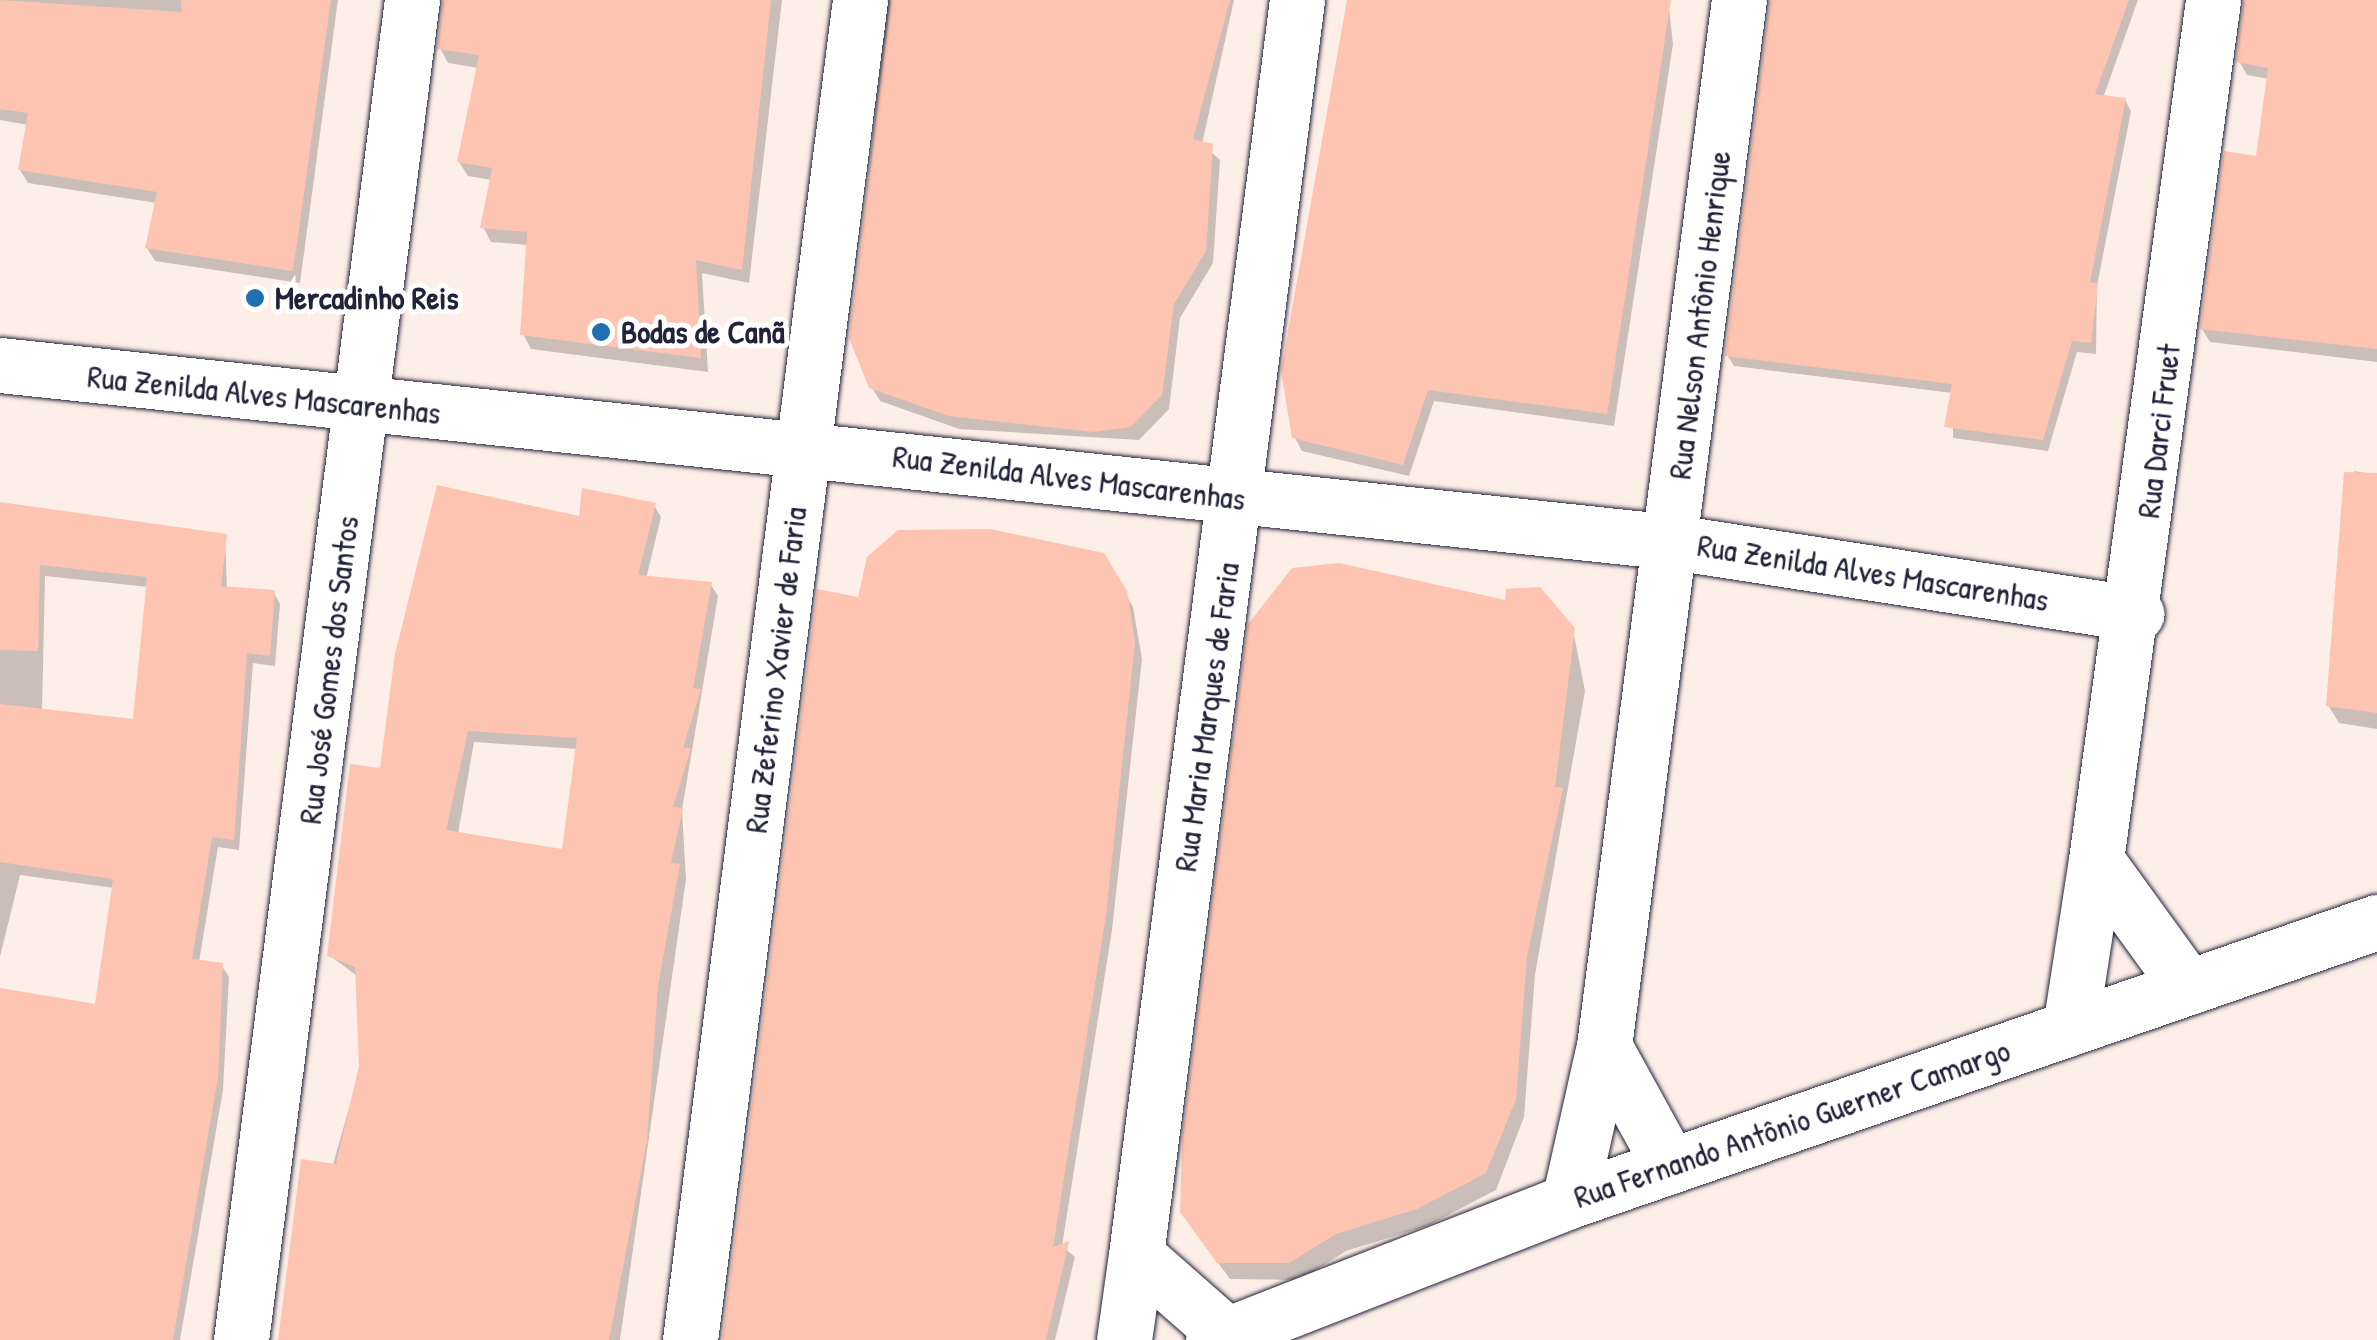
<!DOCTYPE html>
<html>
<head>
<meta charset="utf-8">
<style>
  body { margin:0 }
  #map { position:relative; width:2377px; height:1340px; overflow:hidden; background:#feeee8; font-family:"Patrick Hand",sans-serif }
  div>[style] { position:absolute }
  .shadow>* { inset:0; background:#0003 }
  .building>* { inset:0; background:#fdc5b1 }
  .roads { filter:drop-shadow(0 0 2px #22223b) drop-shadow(0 0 2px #22223b) }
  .minor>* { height:55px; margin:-27.5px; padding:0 27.5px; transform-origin:27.5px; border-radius:27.5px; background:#fff }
  .dots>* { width:28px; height:28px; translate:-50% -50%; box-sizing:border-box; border:5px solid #fff; border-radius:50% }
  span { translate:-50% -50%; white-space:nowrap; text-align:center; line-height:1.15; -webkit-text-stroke:10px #fff; paint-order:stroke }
  .poi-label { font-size:32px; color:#22223b; font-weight:700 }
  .left { translate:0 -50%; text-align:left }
  .street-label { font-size:32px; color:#22223b }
</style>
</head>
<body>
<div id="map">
  <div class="shadow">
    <div style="clip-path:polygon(1px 0,338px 0,300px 283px,155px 261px,147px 248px,157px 203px,28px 183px,20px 170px,29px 125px,0 120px)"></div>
    <div style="clip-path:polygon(444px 0,782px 0,749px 283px,702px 273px,708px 372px,531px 349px,523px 334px,529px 245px,491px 242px,483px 227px,492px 180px,468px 176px,459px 162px,479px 68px,448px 63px,440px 48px)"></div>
    <div style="clip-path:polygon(888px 0,1234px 0,1202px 144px,1220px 160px,1213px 263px,1180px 318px,1169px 409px,1139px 440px,959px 429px,880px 401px,871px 386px,851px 337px)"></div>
    <div style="clip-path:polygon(1350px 0,1668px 0,1673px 44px,1614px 426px,1434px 401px,1409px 476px,1302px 451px,1295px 438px)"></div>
    <div style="clip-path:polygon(1771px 0,2138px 0,2103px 98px,2125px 100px,2131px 111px,2097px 286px,2096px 354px,2077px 352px,2048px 451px,1953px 438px,1953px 393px,1734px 366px,1727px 355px)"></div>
    <div style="clip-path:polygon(2246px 0,2377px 0,2377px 362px,2210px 342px,2202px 329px,2258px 159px,2269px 79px,2247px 75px,2239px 61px)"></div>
    <div style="clip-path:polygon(2354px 471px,2377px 475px,2377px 729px,2339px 723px,2328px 705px)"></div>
    <div style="clip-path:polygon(evenodd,0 503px,225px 536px,227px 589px,274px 593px,280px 604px,275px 666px,253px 663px,239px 850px,218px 847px,199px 962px,222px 966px,229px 977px,223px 1090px,180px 1340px,0 1340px,0 990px,97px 1007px,114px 888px,20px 875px,0 957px,0 503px,45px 576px,149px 587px,135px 722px,42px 711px,45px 576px)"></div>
    <div style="clip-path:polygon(evenodd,654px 505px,661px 517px,646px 579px,711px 585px,718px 596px,682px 810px,686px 879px,620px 1340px,283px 1340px,361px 1066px,357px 976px,329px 955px,382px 771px,581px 519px,654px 505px,474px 742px,578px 749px,564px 852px,458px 834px,474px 742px)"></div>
    <div style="clip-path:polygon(1103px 556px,1133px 607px,1142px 659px,1112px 930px,1062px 1246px,1075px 1257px,1055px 1340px,725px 1340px,860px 600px)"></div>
    <div style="clip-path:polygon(1293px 570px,1573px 630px,1585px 691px,1535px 975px,1524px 1117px,1496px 1190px,1427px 1226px,1346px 1251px,1300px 1280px,1230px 1279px,1193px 1229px,1251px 625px)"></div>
  </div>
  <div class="building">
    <div style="clip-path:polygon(0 0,182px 12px,181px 0,331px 0,293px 271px,145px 248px,157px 192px,18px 170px,28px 113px,0 109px)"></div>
    <div style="clip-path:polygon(443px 0,771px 0,742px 270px,696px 260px,701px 358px,520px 335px,527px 232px,480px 228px,492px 168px,457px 162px,479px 55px,437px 49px)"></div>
    <div style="clip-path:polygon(891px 0,1230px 0,1193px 139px,1213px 144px,1206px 251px,1174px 304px,1162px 395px,1131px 427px,1093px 432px,949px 416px,869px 388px,849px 338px)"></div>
    <div style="clip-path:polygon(1347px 0,1671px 0,1607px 414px,1428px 390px,1403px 465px,1292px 438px,1281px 371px)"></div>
    <div style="clip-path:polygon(1770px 0,2129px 0,2095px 94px,2126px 98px,2090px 282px,2098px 284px,2091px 343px,2072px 341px,2043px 440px,1944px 427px,1952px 384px,1725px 356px)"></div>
    <div style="clip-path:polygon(2244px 0,2377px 0,2377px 349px,2200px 329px,2224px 151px,2256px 156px,2268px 68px,2236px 62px)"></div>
    <div style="clip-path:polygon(2344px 472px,2377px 473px,2377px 713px,2326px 706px)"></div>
    <div style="clip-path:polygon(evenodd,437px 485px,579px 516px,582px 488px,656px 503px,638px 575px,712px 582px,693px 688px,701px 689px,683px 748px,691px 748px,673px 807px,683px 808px,671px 863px,680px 864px,658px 986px,647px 1141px,609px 1340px,278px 1340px,301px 1159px,336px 1164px,359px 1066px,355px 967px,327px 956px,350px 764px,380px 768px,395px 654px,437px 485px,468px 731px,577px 738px,562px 849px,446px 830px,468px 731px)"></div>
    <div style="clip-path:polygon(0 502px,227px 534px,221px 586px,275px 590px,270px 656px,247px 653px,234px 840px,212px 837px,192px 959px,223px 963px,218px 1077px,173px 1340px,0 1340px,0 988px,95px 1004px,113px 879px,0 862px,0 704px,133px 719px,147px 577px,40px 565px,38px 651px,0 650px)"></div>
    <div style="clip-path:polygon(990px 529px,1104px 553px,1127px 591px,1135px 642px,1106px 915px,1053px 1247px,1069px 1241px,1046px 1340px,722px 1340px,817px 589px,858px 597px,867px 557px,898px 530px)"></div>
    <div style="clip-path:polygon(1339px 563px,1505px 600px,1506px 589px,1540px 587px,1575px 628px,1555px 787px,1563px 788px,1527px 956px,1516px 1099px,1486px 1173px,1417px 1209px,1336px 1234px,1289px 1263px,1217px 1263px,1180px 1212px,1182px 1139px,1248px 624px,1292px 568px)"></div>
  </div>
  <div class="roads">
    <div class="minor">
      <div style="left:0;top:365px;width:1682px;rotate:6.04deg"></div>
      <div style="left:1673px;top:542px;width:469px;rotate:8.8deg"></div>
      <div style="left:2096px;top:860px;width:868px;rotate:-82.25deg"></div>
      <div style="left:2070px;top:1028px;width:170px;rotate:-81.2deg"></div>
      <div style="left:2096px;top:860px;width:157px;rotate:54.1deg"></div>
      <div style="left:1604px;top:1046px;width:1055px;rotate:-82.65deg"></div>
      <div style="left:1569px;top:1201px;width:159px;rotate:-77.3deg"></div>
      <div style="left:1604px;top:1046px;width:137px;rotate:61.2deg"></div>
      <div style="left:1136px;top:1255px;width:1265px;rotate:-82.69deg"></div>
      <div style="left:241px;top:1340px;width:1351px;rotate:-82.73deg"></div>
      <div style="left:690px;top:1340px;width:1351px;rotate:-82.77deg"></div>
      <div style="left:1124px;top:1340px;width:86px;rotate:-82deg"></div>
      <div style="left:1136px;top:1255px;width:121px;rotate:41.3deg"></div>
      <div style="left:1213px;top:1340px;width:382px;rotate:-21.3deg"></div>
      <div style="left:1569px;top:1201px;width:855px;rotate:-19.05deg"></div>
    </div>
  </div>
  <div class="dots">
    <div style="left:255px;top:298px;background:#1f6fb2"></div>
    <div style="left:601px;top:332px;background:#1f6fb2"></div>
  </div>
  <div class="poi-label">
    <span class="left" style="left:275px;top:298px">Mercadinho Reis</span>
    <span class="left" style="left:621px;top:332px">Bodas de Canã</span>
  </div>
  <div class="street-label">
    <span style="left:1700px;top:315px;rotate:-83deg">Rua Nelson Antônio Henrique</span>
    <span style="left:264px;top:395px;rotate:6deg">Rua Zenilda Alves Mascarenhas</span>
    <span style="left:2159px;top:431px;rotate:-83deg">Rua Darci Fruet</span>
    <span style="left:1069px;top:478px;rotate:7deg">Rua Zenilda Alves Mascarenhas</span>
    <span style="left:1873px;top:573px;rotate:9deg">Rua Zenilda Alves Mascarenhas</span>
    <span style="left:329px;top:670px;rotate:-83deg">Rua José Gomes dos Santos</span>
    <span style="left:776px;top:670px;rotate:-83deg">Rua Zeferino Xavier de Faria</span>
    <span style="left:1207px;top:717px;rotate:-82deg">Rua Maria Marques de Faria</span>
    <span style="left:1792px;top:1124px;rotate:-19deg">Rua Fernando Antônio Guerner Camargo</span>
  </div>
</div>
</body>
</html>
